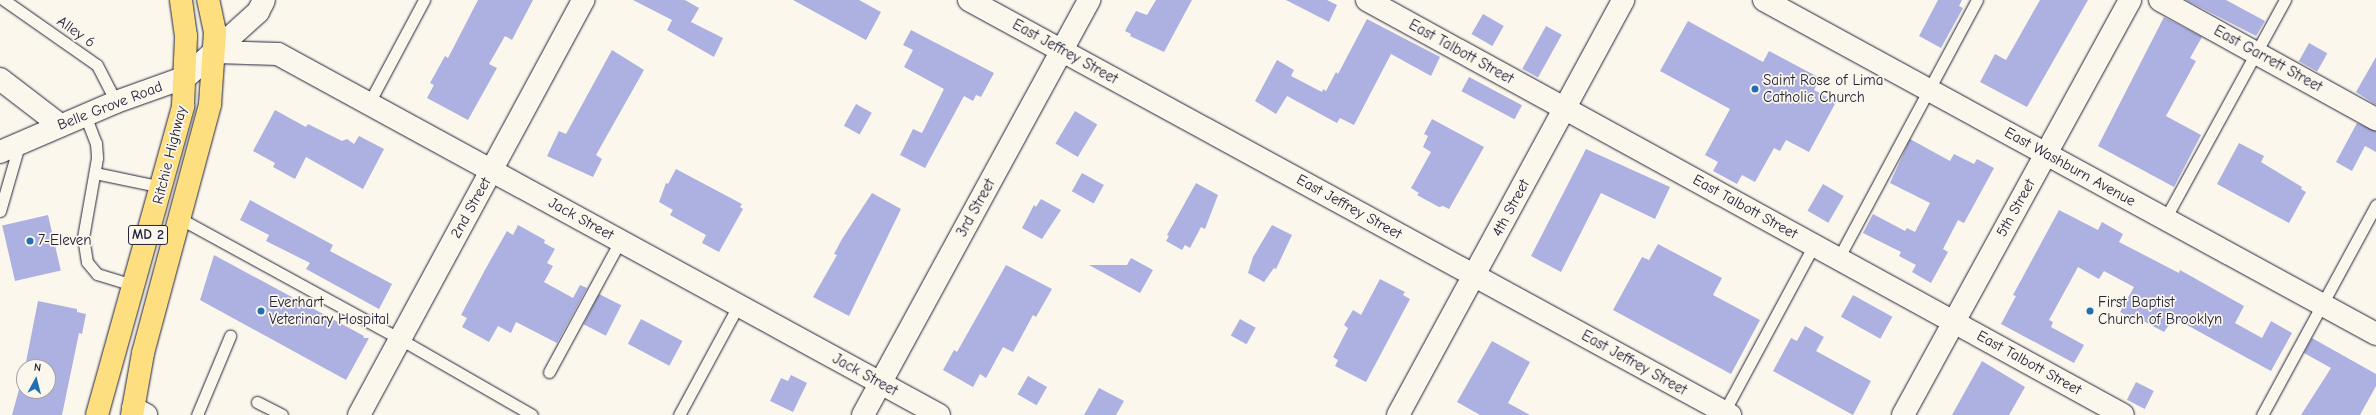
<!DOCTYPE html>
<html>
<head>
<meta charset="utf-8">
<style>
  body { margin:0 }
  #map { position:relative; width:2376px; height:415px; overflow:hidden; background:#fbf7ec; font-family:"Comic Neue",sans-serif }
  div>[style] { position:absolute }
  .building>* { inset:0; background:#acb1e2; transform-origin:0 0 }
  .roads { filter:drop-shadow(0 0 1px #22223b) drop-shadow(0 0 1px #22223b) }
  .service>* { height:11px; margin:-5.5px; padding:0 5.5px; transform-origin:5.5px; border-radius:5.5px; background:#fbf7ec }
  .minor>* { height:22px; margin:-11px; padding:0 11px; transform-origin:11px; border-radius:11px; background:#fbf7ec }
  .secondary>* { height:22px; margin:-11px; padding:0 11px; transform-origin:11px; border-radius:11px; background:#fbf7ec }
  .primary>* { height:22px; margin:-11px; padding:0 11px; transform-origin:11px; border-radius:11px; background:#fddf80 }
  .dots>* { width:11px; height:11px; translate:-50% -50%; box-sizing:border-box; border:2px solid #fbf7ec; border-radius:50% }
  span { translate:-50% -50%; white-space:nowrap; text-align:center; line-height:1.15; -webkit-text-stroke:3.5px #fbf7ec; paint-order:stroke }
  .shield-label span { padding:1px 3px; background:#fbf7ec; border:1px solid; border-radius:3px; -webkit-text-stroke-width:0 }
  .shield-label { font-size:14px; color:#22223b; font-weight:700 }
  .street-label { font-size:15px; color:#22223b }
  .poi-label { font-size:15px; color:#22223b }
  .left { translate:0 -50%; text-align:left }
  .north { position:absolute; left:16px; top:359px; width:40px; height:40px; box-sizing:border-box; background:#fbf7ec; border:1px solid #a4a2a5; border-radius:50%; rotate:7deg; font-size:11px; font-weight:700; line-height:16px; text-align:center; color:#22223b }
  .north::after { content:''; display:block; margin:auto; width:14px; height:18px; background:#1f6fb2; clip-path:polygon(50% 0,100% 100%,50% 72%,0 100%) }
</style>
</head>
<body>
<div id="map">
  <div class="building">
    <div style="clip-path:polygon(478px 0,533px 0,512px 40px,505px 36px,489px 64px,497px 68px,468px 120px,427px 98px,434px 85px,430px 83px,445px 56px,448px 58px)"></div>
    <div style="clip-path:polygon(633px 0,685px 0,699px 8px,691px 22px,723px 38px,714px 57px,667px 30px,672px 20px)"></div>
    <div style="clip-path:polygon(793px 0,859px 0,881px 12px,866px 40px)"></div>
    <div style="clip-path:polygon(1156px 0,1192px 0,1164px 52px,1130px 36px,1131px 34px,1125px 31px,1136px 11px,1147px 15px)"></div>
    <div style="clip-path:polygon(1286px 0,1327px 0,1337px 5px,1329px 22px)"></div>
    <div style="clip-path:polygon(1938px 0,1962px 0,1959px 6px,1963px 8px,1941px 48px,1919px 36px)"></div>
    <div style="clip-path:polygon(2040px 0,2088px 0,2027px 107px,1980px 82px,1995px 54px,2006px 60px)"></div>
    <div style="clip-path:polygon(2186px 0,2226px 0,2265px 21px,2256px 36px)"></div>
    <div style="left:1483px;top:14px;width:24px;height:23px;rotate:30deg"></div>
    <div style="clip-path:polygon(2164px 17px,2202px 37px,2190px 58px,2196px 61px,2166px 116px,2201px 135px,2174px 187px,2098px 146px)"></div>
    <div style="clip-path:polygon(1367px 19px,1440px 57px,1431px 76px,1391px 54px,1354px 125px,1340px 118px,1337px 123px,1287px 96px,1276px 114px,1255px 101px,1277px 60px,1294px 70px,1291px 76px,1322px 92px,1323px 89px,1326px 91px,1336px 72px,1338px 74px)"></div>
    <div style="clip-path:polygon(1688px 21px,1763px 62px,1769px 51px,1820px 78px,1814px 90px,1836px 102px,1809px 152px,1786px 140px,1780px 151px,1774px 148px,1755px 182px,1742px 175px,1737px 184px,1713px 171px,1718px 162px,1705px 155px,1730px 109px,1660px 71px)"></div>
    <div style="left:1546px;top:26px;width:18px;height:49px;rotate:29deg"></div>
    <div style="clip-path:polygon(911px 30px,994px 73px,981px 97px,976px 95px,973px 101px,964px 96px,925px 168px,900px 155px,913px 129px,922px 133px,944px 89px,904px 67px,913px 50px,903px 45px)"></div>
    <div style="left:2309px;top:43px;width:21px;height:21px;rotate:29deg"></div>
    <div style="clip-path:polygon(612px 50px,644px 70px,596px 155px,602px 159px,593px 177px,547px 156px,559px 131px,566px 134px)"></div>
    <div style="clip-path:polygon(2376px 57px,2376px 105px,2356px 92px)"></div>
    <div style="left:1469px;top:77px;width:60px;height:16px;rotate:28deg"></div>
    <div style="left:856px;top:104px;width:18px;height:25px;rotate:29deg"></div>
    <div style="clip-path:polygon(275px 110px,306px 127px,308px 124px,342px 141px,347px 139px,354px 144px,359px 136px,384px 149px,363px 189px,306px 157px,295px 179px,273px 167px,275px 163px,253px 151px)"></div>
    <div style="left:1075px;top:111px;width:26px;height:38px;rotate:31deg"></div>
    <div style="clip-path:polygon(1432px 119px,1484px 147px,1449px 209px,1443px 206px,1439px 207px,1417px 195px,1419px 193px,1411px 188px,1431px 152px,1423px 147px,1428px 136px,1424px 134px)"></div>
    <div style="clip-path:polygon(2357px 123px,2376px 131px,2376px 152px,2365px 146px,2352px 171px,2336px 162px)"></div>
    <div style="clip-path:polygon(1910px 139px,1950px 161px,1954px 154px,1974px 164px,1977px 159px,1994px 168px,1964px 223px,1958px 220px,1943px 249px,1948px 252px,1931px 283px,1912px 272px,1916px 265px,1899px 256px,1901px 252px,1863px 233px,1873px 214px,1905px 231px,1907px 228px,1915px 232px,1930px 203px,1890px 183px)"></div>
    <div style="clip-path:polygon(2239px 143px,2264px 156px,2261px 162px,2302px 187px,2301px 189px,2306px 192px,2289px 223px,2217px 184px)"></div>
    <div style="clip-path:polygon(1586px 149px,1670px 187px,1655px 219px,1601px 193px,1561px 272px,1531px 256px)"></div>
    <div style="clip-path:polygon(676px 169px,742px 204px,740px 207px,743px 209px,719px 252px,702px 243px,706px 235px,670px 215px,673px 210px,659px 202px,666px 183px,668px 184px)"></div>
    <div style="left:1082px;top:173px;width:25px;height:21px;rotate:29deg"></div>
    <div style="clip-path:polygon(1196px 183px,1218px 195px,1205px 229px,1201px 227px,1190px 248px,1185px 245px,1182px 250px,1166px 241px,1169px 236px,1167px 235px)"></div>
    <div style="left:1823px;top:184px;width:24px;height:31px;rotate:30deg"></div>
    <div style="clip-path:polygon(872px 193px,901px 209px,849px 316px,813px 297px,837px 255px,834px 254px,842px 239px)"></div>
    <div style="clip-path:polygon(1041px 199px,1061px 210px,1042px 239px,1022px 228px,1034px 205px,1036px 207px)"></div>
    <div style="clip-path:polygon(250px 200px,333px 245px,330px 251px,392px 284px,379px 309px,306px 269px,310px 263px,266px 241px,269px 235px,240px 220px)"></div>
    <div style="clip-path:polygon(2059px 210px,2098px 230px,2102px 222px,2123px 234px,2119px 242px,2179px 273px,2180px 270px,2244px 306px,2235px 323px,2262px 338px,2271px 321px,2292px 333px,2271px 371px,2174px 318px,2164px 332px,2136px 317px,2134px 320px,2120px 312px,2134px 287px,2104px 271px,2099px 279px,2078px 267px,2049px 320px,2053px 322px,2051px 327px,2084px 345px,2074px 363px,2001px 324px,2016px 296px,2013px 295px)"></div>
    <div style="left:48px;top:215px;width:57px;height:47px;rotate:77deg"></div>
    <div style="clip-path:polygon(518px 225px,545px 240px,544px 243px,555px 249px,547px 263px,553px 266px,544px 282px,573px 298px,580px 285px,587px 288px,557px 343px,516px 322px,511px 333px,498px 326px,489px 342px,462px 327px,467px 318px,461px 315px,486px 268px,507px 231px,513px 235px)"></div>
    <div style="clip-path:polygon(1272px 225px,1292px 235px,1276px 269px,1274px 268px,1264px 282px,1248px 273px,1253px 257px)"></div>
    <div style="clip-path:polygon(1658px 244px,1722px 278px,1713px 295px,1760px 320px,1731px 374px,1613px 310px,1642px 257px,1649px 260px)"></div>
    <div style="clip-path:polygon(214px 255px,364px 336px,363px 338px,369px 338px,346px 380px,200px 300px)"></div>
    <div style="clip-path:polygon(1131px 258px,1153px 270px,1140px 293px,1089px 265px,1127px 265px)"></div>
    <div style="clip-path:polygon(1006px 265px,1052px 289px,1036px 317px,1033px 315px,1013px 352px,1003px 347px,986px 378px,980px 374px,973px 387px,943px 370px,954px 350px,957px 352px)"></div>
    <div style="clip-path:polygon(1380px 279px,1405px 292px,1403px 295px,1410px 299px,1366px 382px,1335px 366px,1338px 360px,1333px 357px,1348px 328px,1344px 325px,1353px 310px,1361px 315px)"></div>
    <div style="left:599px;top:294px;width:25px;height:34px;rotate:27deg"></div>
    <div style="left:1853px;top:295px;width:45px;height:25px;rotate:29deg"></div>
    <div style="clip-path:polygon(38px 301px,77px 309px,77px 312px,86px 314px,82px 334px,79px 333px,62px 415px,12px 415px,24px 371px,24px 391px,48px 391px,48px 367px,25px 367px)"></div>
    <div style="left:641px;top:319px;width:47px;height:28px;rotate:28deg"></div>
    <div style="left:1240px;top:319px;width:18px;height:19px;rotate:29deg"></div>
    <div style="clip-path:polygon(1805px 326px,1824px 337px,1816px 351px,1871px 381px,1853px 415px,1773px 371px,1791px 338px,1797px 341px)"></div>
    <div style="clip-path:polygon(2312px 338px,2376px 374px,2376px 386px,2360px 415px,2301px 415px,2331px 368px,2304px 353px)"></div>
    <div style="clip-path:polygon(1492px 341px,1530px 362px,1508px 403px,1530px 415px,1480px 415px,1457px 402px)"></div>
    <div style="clip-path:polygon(1982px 361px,2025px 387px,2009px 415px,1952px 415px)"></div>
    <div style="clip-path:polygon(791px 375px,807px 383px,793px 412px,770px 401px,781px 378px,788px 381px)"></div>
    <div style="left:1028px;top:376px;width:22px;height:21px;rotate:30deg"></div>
    <div style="left:2136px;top:382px;width:20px;height:20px;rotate:27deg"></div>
    <div style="clip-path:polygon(1099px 388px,1124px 401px,1116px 415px,1084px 415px)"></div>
  </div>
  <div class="roads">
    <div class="service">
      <div style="left:4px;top:0;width:113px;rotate:35deg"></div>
      <div style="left:97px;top:65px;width:42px;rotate:62.8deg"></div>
      <div style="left:369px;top:103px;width:117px;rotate:-61.9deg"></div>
      <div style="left:85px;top:115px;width:30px;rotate:69deg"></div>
      <div style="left:96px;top:143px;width:15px;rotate:86deg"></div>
      <div style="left:97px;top:158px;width:80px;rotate:100deg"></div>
      <div style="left:83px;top:237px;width:25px;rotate:81deg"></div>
      <div style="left:87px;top:262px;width:16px;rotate:50deg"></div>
      <div style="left:97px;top:274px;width:39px;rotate:17deg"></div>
      <div style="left:95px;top:173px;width:68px;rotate:11.8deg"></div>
      <div style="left:0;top:211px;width:69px;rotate:-73.9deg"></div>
      <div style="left:179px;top:218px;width:252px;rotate:28.7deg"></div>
      <div style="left:400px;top:339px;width:152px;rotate:29.9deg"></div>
      <div style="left:2165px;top:219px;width:250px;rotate:-61.3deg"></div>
      <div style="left:1838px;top:259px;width:294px;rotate:-61.8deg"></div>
      <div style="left:549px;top:372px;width:149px;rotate:-61.5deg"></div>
      <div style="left:257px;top:402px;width:28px;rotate:27deg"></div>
      <div style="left:1724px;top:412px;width:190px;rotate:-61.7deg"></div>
      <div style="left:197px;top:415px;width:86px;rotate:-67.3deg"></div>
      <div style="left:679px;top:415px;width:124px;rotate:-61.6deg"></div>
      <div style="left:2262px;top:415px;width:239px;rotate:-61.5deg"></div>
    </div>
    <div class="minor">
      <div style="left:969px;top:0;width:867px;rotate:28.61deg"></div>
      <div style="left:1367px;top:0;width:862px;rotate:28.76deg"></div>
      <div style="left:1764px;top:0;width:697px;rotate:28.62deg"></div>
      <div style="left:2160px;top:0;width:247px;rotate:28.9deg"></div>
      <div style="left:215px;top:52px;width:63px;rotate:1.8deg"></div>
      <div style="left:278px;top:54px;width:753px;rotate:28.64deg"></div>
      <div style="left:0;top:79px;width:76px;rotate:37.5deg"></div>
      <div style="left:133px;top:408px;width:15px;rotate:28deg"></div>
      <div style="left:359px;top:415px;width:472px;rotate:-61.6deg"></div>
      <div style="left:863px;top:415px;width:473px;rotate:-61.4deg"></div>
      <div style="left:1398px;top:415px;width:472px;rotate:-61.5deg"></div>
      <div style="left:1903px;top:415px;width:473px;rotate:-61.3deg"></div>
    </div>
    <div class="secondary">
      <div style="left:0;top:152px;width:126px;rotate:-23.3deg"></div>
      <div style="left:116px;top:102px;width:74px;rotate:-19.7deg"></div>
      <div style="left:186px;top:77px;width:97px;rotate:-42.1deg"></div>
      <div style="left:258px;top:12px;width:13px;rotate:-63deg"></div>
    </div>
    <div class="primary">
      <div style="left:97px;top:415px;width:321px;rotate:-74.4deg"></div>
      <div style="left:183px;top:106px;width:70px;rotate:-87.5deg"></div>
      <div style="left:186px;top:36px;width:36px;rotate:-98deg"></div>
      <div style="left:132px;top:415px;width:63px;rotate:-79.9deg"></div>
      <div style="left:143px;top:353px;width:258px;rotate:-74.9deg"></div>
      <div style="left:210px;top:104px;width:72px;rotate:-86deg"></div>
      <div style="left:215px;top:32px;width:33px;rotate:-102deg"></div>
    </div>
  </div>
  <div class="dots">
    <div style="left:1755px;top:89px;background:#1f6fb2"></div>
    <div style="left:30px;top:241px;background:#1f6fb2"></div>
    <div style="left:261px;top:311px;background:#1f6fb2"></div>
    <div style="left:2090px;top:311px;background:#1f6fb2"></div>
  </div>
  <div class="shield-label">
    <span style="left:148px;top:235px">MD 2</span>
  </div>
  <div class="street-label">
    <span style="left:76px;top:32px;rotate:35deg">Alley 6</span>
    <span style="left:1065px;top:52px;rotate:29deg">East Jeffrey Street</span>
    <span style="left:1461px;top:52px;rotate:29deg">East Talbott Street</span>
    <span style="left:2268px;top:59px;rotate:29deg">East Garrett Street</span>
    <span style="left:110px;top:106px;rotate:-21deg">Belle Grove Road</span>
    <span style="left:170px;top:155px;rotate:-76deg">Ritchie Highway</span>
    <span style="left:2070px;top:167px;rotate:29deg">East Washburn Avenue</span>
    <span style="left:1349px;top:207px;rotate:29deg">East Jeffrey Street</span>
    <span style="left:1745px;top:207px;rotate:29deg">East Talbott Street</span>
    <span style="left:471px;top:208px;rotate:-61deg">2nd Street</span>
    <span style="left:976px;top:208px;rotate:-61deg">3rd Street</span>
    <span style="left:1511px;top:208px;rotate:-62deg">4th Street</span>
    <span style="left:2016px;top:208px;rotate:-61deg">5th Street</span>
    <span style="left:581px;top:219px;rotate:29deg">Jack Street</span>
    <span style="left:1634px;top:363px;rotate:29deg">East Jeffrey Street</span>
    <span style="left:2029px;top:363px;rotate:29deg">East Talbott Street</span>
    <span style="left:865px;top:375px;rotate:29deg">Jack Street</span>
  </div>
  <div class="poi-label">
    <span class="left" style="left:1763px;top:89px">Saint Rose of Lima<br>Catholic Church</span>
    <span class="left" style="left:38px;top:241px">7-Eleven</span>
    <span class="left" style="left:269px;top:311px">Everhart<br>Veterinary Hospital</span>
    <span class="left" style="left:2098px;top:311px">First Baptist<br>Church of Brooklyn</span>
  </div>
  <div class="north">N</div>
</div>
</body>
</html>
